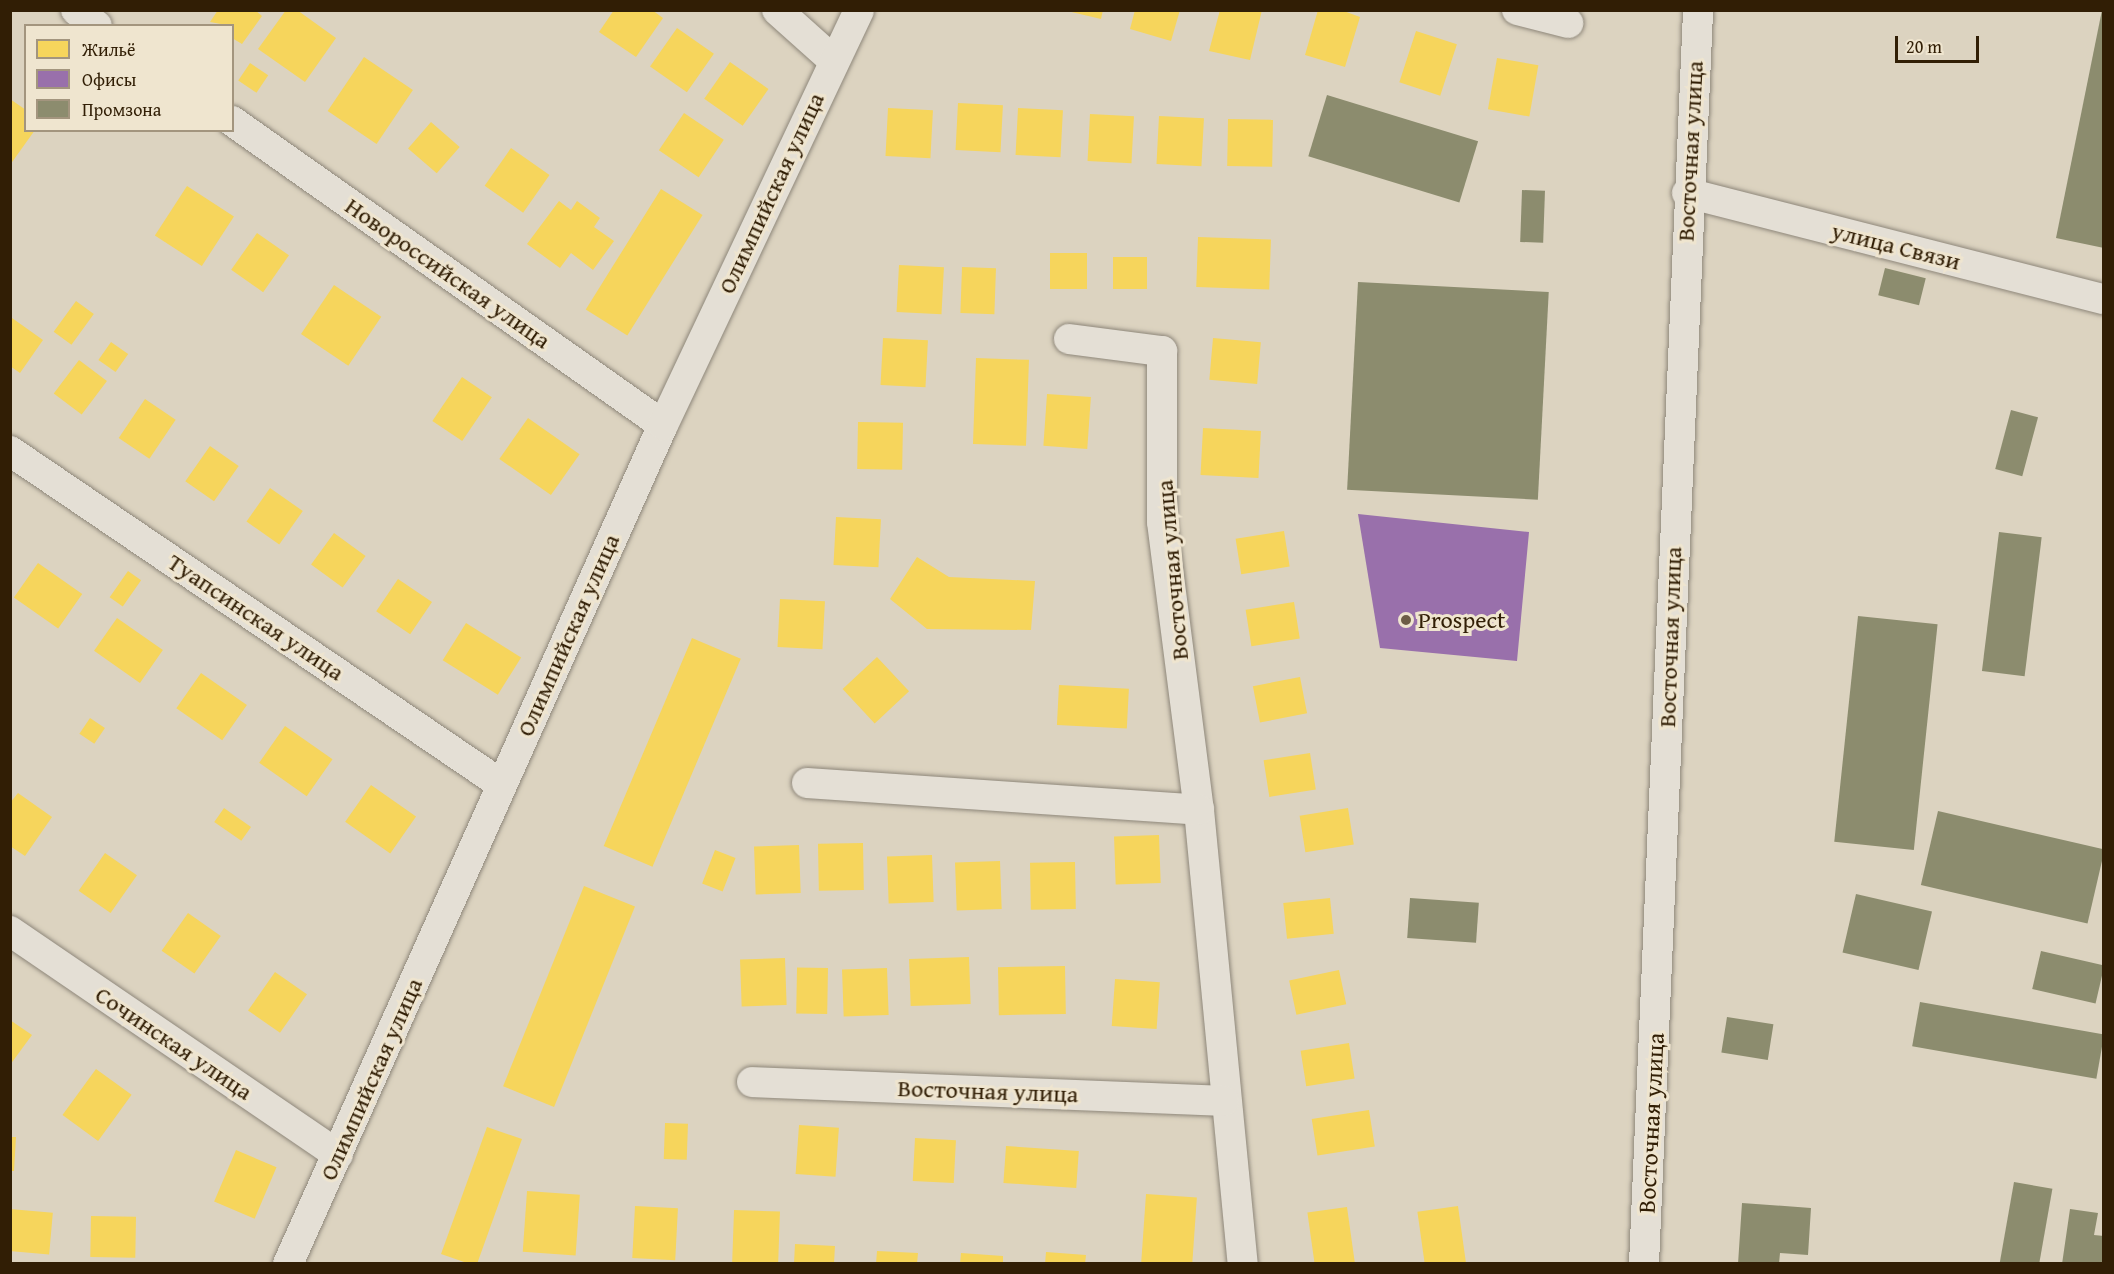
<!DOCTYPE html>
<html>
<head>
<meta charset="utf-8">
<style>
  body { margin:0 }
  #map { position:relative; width:2114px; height:1274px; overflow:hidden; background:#dcd3c0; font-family:"Gentium Book Plus",serif }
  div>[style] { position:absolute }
  .homes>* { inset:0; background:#f6d55c; transform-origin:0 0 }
  .offices>* { inset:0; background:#9970ab }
  .industry>* { inset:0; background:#8c8c6e; transform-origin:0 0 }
  .roads { filter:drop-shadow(0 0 2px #8e877a) drop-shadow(0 0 2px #8e877a) }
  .street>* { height:30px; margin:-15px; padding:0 15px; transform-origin:15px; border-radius:15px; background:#e4dfd5 }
  .dots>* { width:16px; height:16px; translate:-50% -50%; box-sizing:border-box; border:3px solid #efe5cf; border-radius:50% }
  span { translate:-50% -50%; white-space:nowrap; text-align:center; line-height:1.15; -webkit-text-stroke:6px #efe5cf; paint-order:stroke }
  .street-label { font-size:24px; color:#311e05 }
  .poi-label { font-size:24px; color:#311e05 }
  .left { translate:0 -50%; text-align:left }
  .frame { position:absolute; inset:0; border:12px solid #311e05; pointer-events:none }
  .legend { position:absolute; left:24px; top:24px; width:210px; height:108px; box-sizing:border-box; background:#efe5cf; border:2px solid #a3957e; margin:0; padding:8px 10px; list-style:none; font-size:18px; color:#311e05 }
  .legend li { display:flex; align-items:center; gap:12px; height:30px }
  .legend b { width:30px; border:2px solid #a3957e }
  .scale { position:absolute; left:1895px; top:36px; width:84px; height:27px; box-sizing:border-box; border:3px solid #311e05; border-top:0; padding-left:8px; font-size:18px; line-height:21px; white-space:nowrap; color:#311e05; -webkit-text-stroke:4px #efe5cf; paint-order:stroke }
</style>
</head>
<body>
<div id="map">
  <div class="homes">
    <div style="clip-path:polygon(218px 10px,255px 10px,262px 16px,242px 44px,232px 38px,232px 26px,210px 22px)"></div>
    <div style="clip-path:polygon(286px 10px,297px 10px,336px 38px,305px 82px,258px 49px)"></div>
    <div style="clip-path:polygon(614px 10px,652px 10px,663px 18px,636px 57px,599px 32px)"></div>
    <div style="clip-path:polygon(1063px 10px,1103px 10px,1101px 19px)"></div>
    <div style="clip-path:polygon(1135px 10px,1180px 10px,1171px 41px,1130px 29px)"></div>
    <div style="clip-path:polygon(1220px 10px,1262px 10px,1250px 60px,1209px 51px)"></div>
    <div style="clip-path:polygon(1318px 10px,1341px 10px,1360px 17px,1345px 67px,1305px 55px)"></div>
    <div style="left:677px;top:28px;width:45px;height:47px;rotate:35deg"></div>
    <div style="left:1416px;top:31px;width:43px;height:54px;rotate:18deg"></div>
    <div style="left:364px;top:57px;width:59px;height:65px;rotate:34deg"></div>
    <div style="left:1497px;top:58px;width:42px;height:52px;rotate:10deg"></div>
    <div style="left:730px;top:62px;width:47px;height:45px;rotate:35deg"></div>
    <div style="left:250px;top:63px;width:22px;height:21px;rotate:34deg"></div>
    <div style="clip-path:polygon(10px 99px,26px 110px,26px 130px,35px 130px,10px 165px)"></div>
    <div style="left:958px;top:103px;width:45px;height:47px;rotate:3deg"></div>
    <div style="left:888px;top:108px;width:45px;height:48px;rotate:3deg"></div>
    <div style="left:1018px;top:108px;width:45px;height:47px;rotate:3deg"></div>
    <div style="left:684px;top:113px;width:48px;height:45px;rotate:34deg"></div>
    <div style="left:1090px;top:114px;width:44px;height:47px;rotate:3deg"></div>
    <div style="left:1159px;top:116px;width:45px;height:48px;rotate:3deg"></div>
    <div style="left:1228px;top:119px;width:45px;height:47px;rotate:1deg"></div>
    <div style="left:431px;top:122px;width:38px;height:35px;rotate:41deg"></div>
    <div style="left:511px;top:148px;width:47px;height:46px;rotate:35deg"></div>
    <div style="left:187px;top:186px;width:56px;height:59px;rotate:33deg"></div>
    <div style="left:661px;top:189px;width:49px;height:142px;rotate:32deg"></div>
    <div style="clip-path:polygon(559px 201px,571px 210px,577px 201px,600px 218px,594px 227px,614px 241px,593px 270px,571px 253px,560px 268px,527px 244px)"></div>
    <div style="left:257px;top:233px;width:39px;height:45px;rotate:35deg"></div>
    <div style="left:1198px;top:237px;width:73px;height:50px;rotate:2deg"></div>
    <div style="left:1050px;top:253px;width:37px;height:36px"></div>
    <div style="left:1113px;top:257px;width:34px;height:32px"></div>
    <div style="left:899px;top:265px;width:45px;height:47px;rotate:3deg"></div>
    <div style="left:962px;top:267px;width:34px;height:46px;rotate:2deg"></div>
    <div style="left:334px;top:285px;width:57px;height:59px;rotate:34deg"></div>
    <div style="left:76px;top:301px;width:22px;height:38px;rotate:36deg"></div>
    <div style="clip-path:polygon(12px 318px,43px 340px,20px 373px,10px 366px)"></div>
    <div style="left:883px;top:338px;width:45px;height:47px;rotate:3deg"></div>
    <div style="left:1213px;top:338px;width:48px;height:42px;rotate:5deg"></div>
    <div style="left:111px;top:342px;width:21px;height:22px;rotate:35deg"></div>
    <div style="left:976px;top:358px;width:53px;height:86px;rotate:2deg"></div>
    <div style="left:79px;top:360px;width:35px;height:42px;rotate:37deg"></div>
    <div style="left:462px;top:377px;width:36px;height:53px;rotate:34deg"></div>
    <div style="left:1047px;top:394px;width:44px;height:52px;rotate:4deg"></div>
    <div style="left:145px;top:399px;width:37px;height:47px;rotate:34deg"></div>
    <div style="left:528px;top:418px;width:63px;height:50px;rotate:35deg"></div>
    <div style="left:858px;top:422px;width:45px;height:47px;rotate:1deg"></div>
    <div style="left:1203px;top:428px;width:58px;height:47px;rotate:3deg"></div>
    <div style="left:210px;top:446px;width:35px;height:43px;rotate:35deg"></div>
    <div style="left:270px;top:488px;width:40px;height:41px;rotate:35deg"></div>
    <div style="left:836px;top:517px;width:45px;height:48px;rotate:3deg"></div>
    <div style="left:1284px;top:531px;width:36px;height:49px;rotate:81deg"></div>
    <div style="left:334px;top:533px;width:39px;height:39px;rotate:36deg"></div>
    <div style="clip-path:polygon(917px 557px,949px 577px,1035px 581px,1031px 630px,927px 629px,890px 599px)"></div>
    <div style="left:38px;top:563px;width:54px;height:42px;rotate:35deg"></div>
    <div style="left:128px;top:571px;width:16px;height:32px;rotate:35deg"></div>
    <div style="left:398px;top:579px;width:41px;height:39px;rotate:34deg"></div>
    <div style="left:780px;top:599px;width:45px;height:48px;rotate:3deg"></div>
    <div style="left:1294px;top:602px;width:37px;height:49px;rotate:81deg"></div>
    <div style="left:117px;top:618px;width:56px;height:40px;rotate:35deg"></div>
    <div style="left:466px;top:623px;width:65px;height:44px;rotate:32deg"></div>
    <div style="left:692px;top:638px;width:53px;height:226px;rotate:23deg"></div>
    <div style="left:877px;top:657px;width:47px;height:47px;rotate:47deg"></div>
    <div style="left:201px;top:673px;width:56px;height:43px;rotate:35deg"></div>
    <div style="left:1300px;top:677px;width:37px;height:48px;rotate:79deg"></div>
    <div style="left:1059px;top:685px;width:70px;height:40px;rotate:3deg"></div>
    <div style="left:90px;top:718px;width:18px;height:19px;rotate:34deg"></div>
    <div style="left:285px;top:726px;width:58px;height:45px;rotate:35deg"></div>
    <div style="left:1310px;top:753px;width:37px;height:47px;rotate:81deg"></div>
    <div style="left:371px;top:785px;width:55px;height:45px;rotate:35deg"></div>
    <div style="clip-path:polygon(18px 793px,52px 817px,25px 856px,10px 846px,10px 803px)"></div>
    <div style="left:224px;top:808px;width:33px;height:17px;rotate:35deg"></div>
    <div style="left:1348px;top:808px;width:37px;height:49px;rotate:81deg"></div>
    <div style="left:1159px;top:835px;width:48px;height:45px;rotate:88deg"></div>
    <div style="left:863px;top:843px;width:47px;height:45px;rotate:89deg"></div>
    <div style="left:799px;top:845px;width:48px;height:45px;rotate:88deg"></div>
    <div style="left:715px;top:850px;width:22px;height:36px;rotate:21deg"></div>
    <div style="left:105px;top:853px;width:39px;height:46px;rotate:35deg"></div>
    <div style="left:932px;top:855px;width:47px;height:45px;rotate:88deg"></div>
    <div style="left:1000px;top:861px;width:48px;height:45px;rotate:88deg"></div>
    <div style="left:1075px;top:862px;width:47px;height:45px;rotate:89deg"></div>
    <div style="left:584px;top:886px;width:55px;height:216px;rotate:22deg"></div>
    <div style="left:1330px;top:898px;width:36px;height:47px;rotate:84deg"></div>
    <div style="left:188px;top:913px;width:40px;height:46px;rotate:35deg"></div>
    <div style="left:969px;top:957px;width:47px;height:60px;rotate:88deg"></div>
    <div style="left:785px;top:958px;width:47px;height:45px;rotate:88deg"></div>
    <div style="left:1065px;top:966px;width:48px;height:67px;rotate:89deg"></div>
    <div style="left:828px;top:968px;width:46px;height:31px;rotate:91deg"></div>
    <div style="left:887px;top:968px;width:47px;height:45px;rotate:88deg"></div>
    <div style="left:1339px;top:970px;width:35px;height:51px;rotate:78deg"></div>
    <div style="left:275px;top:972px;width:39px;height:47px;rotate:35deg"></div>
    <div style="left:1115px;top:979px;width:45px;height:47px;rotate:4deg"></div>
    <div style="clip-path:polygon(10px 1020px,32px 1035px,10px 1065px)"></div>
    <div style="left:1349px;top:1043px;width:36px;height:49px;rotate:81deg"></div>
    <div style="left:96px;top:1069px;width:44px;height:57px;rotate:36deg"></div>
    <div style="left:1369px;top:1110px;width:37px;height:58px;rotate:81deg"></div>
    <div style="left:665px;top:1123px;width:23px;height:36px;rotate:2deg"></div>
    <div style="left:799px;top:1125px;width:40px;height:49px;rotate:4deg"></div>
    <div style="clip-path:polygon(487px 1127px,522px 1139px,477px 1264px,470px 1264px,441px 1254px)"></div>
    <div style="clip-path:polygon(10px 1137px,16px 1137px,14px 1171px,10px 1171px)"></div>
    <div style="left:915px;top:1138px;width:41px;height:43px;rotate:3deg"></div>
    <div style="left:1006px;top:1146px;width:73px;height:37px;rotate:4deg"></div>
    <div style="left:236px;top:1150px;width:44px;height:56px;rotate:23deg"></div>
    <div style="left:527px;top:1191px;width:53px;height:61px;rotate:4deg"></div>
    <div style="left:1146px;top:1194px;width:51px;height:70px;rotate:4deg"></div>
    <div style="left:635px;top:1206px;width:43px;height:52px;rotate:3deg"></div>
    <div style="left:1458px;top:1206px;width:59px;height:41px;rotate:82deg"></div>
    <div style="left:1347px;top:1207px;width:58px;height:40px;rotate:82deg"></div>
    <div style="left:10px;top:1209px;width:43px;height:42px;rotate:5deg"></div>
    <div style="left:734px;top:1210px;width:46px;height:54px;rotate:2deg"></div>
    <div style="left:91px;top:1216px;width:45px;height:41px;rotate:1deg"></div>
    <div style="left:795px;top:1244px;width:40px;height:20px;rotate:3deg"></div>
    <div style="clip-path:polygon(877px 1251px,918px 1253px,917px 1264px,876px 1264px)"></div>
    <div style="clip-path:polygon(1046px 1252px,1086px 1255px,1085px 1264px,1045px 1264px)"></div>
    <div style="clip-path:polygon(961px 1253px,1003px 1256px,1003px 1264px,960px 1264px)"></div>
  </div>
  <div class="offices">
    <div style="clip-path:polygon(1358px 514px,1529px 532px,1517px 661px,1380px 648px)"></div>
  </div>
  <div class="industry">
    <div style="clip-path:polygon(2102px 10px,2104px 10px,2104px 248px,2056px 238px)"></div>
    <div style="left:1327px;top:95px;width:158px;height:64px;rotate:17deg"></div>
    <div style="left:1522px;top:190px;width:23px;height:52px;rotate:2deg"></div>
    <div style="left:1885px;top:268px;width:42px;height:28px;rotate:14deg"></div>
    <div style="left:1358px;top:282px;width:191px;height:208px;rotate:3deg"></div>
    <div style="left:2011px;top:410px;width:28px;height:61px;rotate:15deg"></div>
    <div style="left:1999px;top:532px;width:43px;height:140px;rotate:7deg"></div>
    <div style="left:1858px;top:616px;width:80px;height:227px;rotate:6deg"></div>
    <div style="left:1938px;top:811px;width:171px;height:76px;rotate:13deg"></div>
    <div style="left:1856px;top:894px;width:78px;height:60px;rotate:13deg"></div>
    <div style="left:1410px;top:898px;width:69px;height:40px;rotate:4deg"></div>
    <div style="left:2041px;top:951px;width:65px;height:39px;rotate:13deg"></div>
    <div style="left:1920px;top:1002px;width:187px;height:45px;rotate:10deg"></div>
    <div style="left:1727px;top:1017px;width:47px;height:36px;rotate:9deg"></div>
    <div style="left:2014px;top:1182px;width:39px;height:83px;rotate:10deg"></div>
    <div style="clip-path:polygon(1742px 1203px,1811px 1208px,1808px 1255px,1780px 1253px,1779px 1264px,1738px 1264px)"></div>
    <div style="clip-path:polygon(2070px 1209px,2098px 1213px,2094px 1235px,2104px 1236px,2104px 1264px,2062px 1264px)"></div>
  </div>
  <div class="roads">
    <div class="street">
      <div style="left:76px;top:10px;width:26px;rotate:37deg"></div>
      <div style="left:777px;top:10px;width:75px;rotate:41.8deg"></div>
      <div style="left:1517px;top:10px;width:53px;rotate:14.3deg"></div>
      <div style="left:232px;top:121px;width:527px;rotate:35.2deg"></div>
      <div style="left:1687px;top:193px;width:430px;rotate:14.3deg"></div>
      <div style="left:1069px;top:339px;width:94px;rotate:7.4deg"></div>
      <div style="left:1162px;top:351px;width:171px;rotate:90deg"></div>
      <div style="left:1162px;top:522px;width:290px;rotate:82.7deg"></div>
      <div style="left:1199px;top:810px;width:456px;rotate:84.5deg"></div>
      <div style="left:10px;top:451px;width:593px;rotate:34.15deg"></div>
      <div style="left:807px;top:783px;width:393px;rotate:3.9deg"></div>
      <div style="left:10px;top:931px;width:397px;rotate:34.3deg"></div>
      <div style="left:752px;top:1082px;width:472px;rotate:2.3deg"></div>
      <div style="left:288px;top:1264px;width:919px;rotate:-65.92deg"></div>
      <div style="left:663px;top:425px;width:459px;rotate:-64.7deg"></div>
      <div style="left:1644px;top:1264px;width:1255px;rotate:-87.53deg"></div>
    </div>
  </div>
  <div class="dots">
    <div style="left:1406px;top:620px;background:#6d5d46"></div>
  </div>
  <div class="street-label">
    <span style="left:1690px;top:151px;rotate:-87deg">Восточная улица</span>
    <span style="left:771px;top:193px;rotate:-65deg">Олимпийская улица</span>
    <span style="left:1896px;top:246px;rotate:14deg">улица Связи</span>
    <span style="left:448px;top:273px;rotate:35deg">Новороссийская улица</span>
    <span style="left:1172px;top:570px;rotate:-95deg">Восточная улица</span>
    <span style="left:256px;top:617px;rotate:34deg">Туапсинская улица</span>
    <span style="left:568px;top:635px;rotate:-66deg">Олимпийская улица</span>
    <span style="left:1670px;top:637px;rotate:-88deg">Восточная улица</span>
    <span style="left:174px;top:1043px;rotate:34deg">Сочинская улица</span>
    <span style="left:371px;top:1079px;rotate:-66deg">Олимпийская улица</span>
    <span style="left:988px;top:1091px;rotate:2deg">Восточная улица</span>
    <span style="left:1651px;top:1123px;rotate:-87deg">Восточная улица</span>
  </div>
  <div class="poi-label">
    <span class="left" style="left:1418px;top:620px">Prospect</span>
  </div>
  <div class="frame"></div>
  <ul class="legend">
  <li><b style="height:16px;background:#f6d55c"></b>Жильё</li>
  <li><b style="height:16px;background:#9970ab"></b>Офисы</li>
  <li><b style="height:16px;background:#8c8c6e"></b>Промзона</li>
  </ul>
  <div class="scale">20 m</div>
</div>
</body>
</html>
